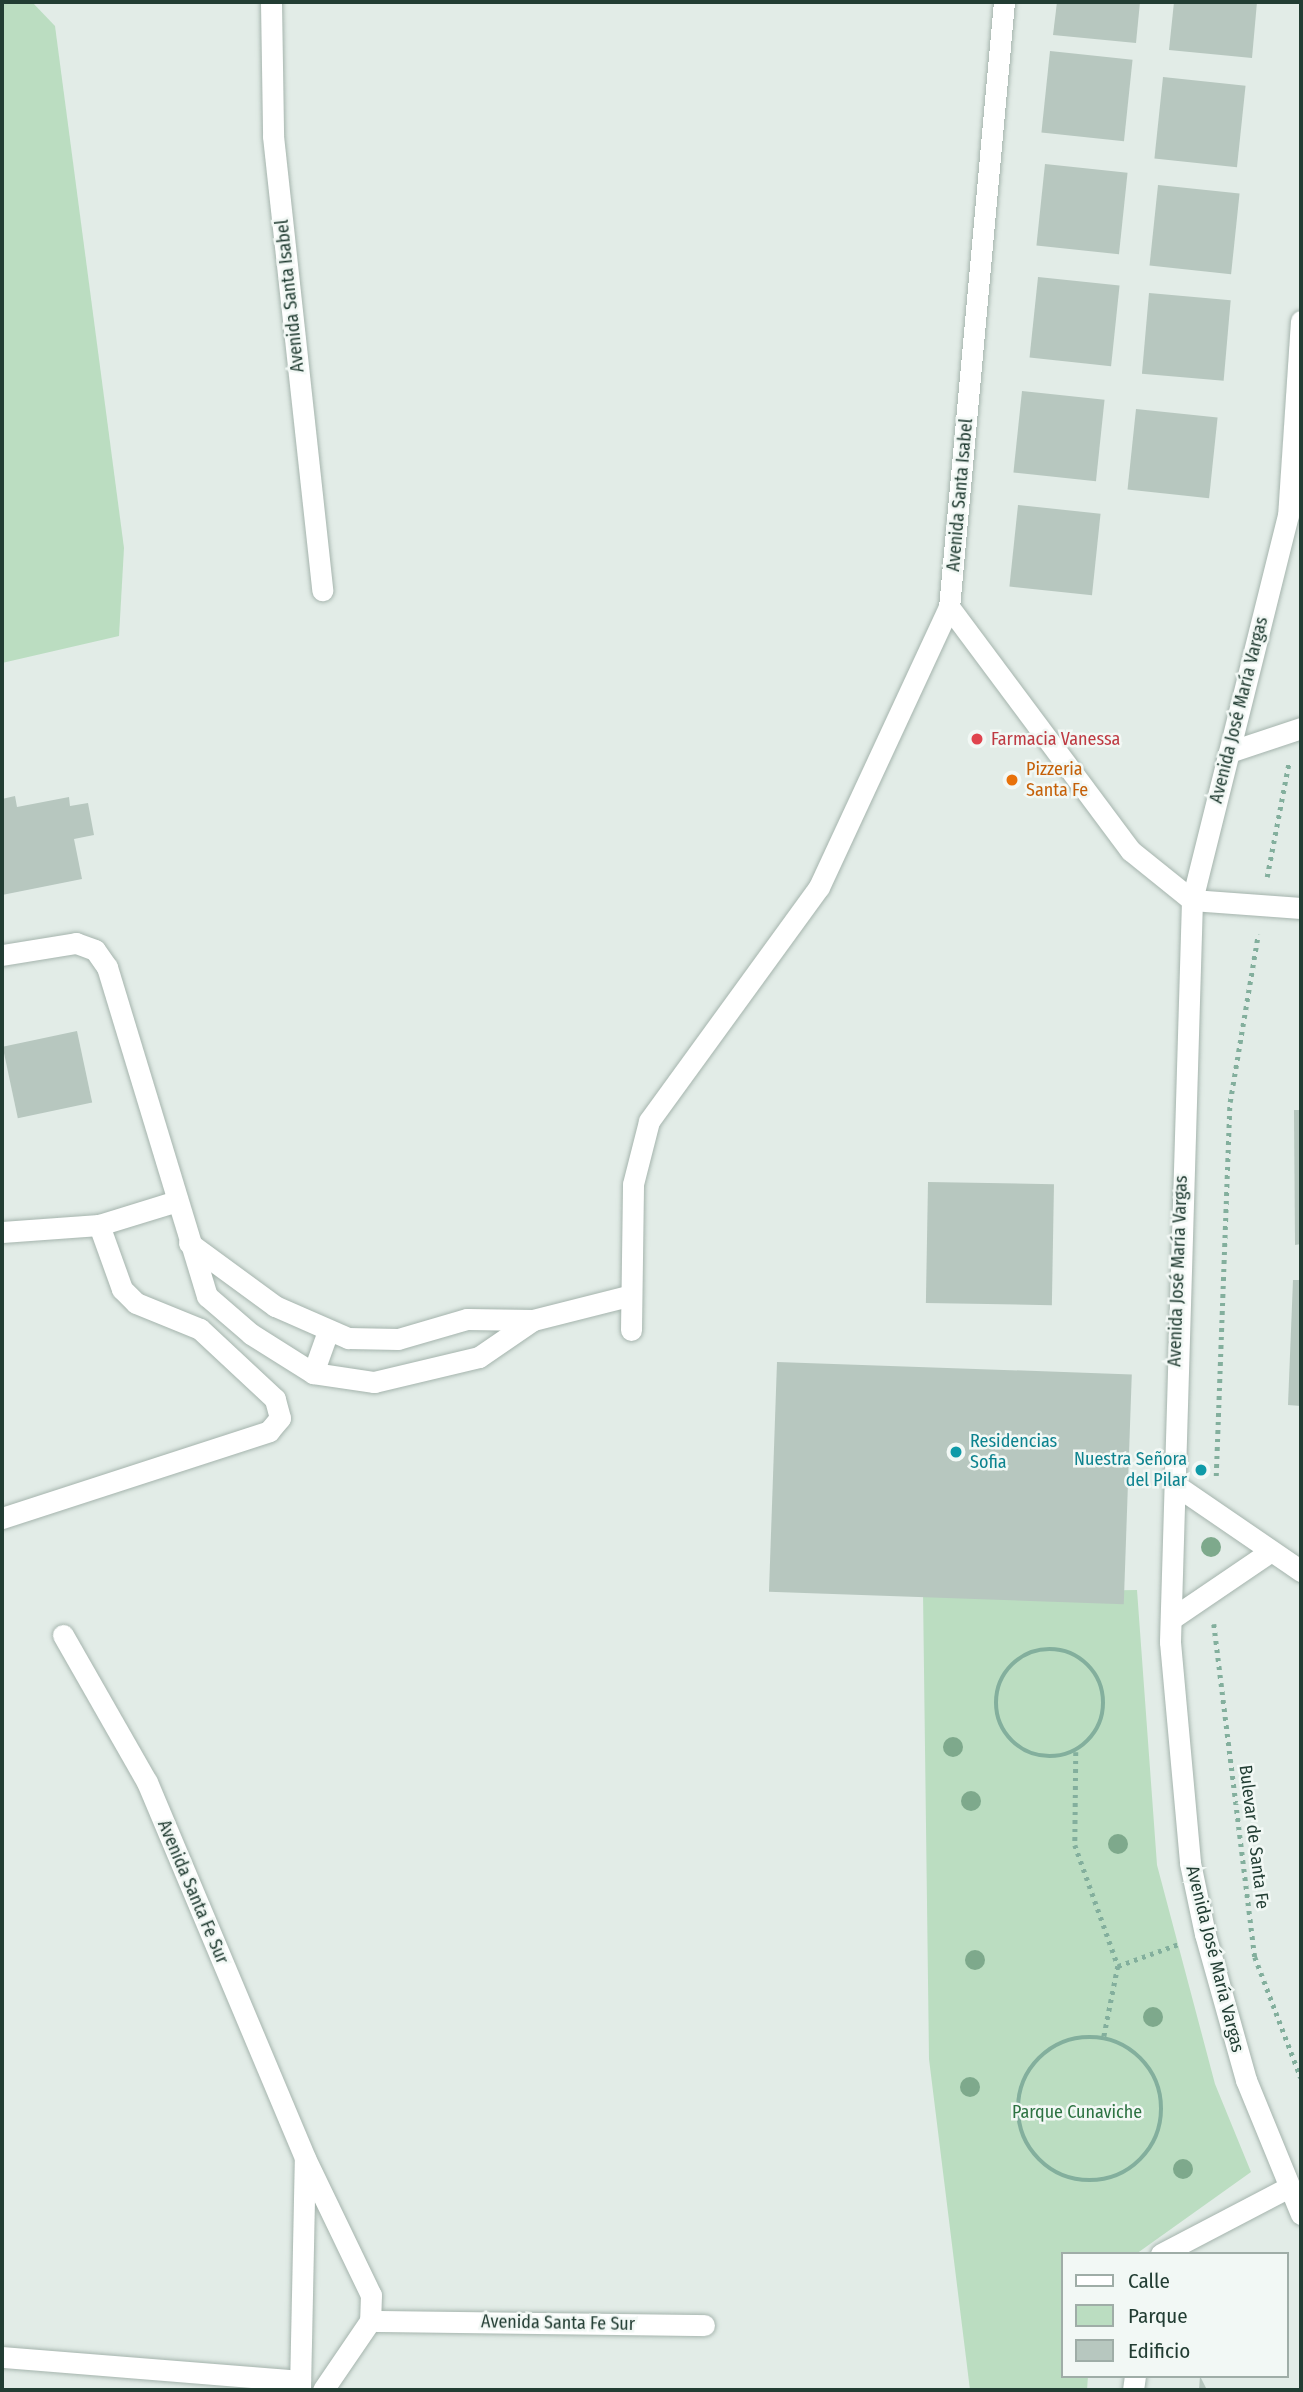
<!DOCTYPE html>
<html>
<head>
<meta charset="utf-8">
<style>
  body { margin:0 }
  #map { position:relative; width:1303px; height:2392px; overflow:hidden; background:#e2ece7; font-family:"Fira Sans Condensed",sans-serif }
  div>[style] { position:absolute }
  .green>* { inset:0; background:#bbddc1 }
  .building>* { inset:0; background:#b7c7bf; transform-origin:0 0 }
  .path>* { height:4.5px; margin-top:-2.25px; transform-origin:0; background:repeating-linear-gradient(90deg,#83af9d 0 3.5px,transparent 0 8.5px) }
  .path>.ring { margin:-2.25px; padding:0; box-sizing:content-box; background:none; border:4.5px solid #83af9d; border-radius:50% }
  .roads { filter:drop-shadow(0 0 2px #a5b4ad) drop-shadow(0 0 2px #a5b4ad) }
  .minor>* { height:21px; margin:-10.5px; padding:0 10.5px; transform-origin:10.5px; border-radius:10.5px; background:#fff }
  .trees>* { width:20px; height:20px; margin:-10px; border-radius:50%; background:#7ea98c }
  .dots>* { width:19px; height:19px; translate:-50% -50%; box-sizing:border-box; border:4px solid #f2f8f5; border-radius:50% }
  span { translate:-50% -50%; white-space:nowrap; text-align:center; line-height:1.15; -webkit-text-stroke:5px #f2f8f5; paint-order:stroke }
  .street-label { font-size:18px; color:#223d33 }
  .health-label { font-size:18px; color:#be3a42 }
  .left { translate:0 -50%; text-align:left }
  .food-label { font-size:18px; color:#c56008 }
  .culture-label { font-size:18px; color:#0d838f }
  .right { translate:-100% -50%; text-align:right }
  .park-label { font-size:18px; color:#2d7342 }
  .frame { position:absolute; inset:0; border:4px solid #223d33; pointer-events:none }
  .legend { position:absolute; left:1061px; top:2252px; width:228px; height:126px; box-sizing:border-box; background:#f2f8f5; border:2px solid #9fada7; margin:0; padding:9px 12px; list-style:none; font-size:21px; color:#223d33 }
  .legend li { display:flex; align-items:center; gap:14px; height:35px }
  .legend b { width:35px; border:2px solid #9fada7 }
</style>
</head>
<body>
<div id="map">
  <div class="green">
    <div style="clip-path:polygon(2px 2px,32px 2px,55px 26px,124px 548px,119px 636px,2px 663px)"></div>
    <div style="clip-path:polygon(1137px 1590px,1157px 1865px,1215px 2084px,1251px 2172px,1136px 2254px,1063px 2254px,1063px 2376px,1088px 2376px,1087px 2390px,970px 2390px,929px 2059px,923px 1593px)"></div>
  </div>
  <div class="building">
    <div style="clip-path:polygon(1057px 2px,1140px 2px,1136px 43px,1053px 35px)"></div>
    <div style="clip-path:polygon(1174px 2px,1257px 2px,1252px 58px,1169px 50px)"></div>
    <div style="left:1050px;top:51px;width:83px;height:82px;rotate:6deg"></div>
    <div style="left:1163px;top:77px;width:83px;height:82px;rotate:6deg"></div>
    <div style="left:1045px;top:164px;width:83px;height:82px;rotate:6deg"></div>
    <div style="left:1158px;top:185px;width:82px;height:81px;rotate:6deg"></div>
    <div style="left:1038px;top:277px;width:82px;height:81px;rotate:6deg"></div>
    <div style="left:1149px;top:293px;width:82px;height:81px;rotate:5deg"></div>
    <div style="left:1022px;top:391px;width:83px;height:82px;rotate:6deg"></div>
    <div style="left:1136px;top:409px;width:82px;height:81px;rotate:6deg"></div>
    <div style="left:1018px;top:505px;width:83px;height:82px;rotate:6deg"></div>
    <div style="clip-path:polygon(15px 796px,17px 807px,69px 797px,70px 806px,88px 803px,94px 835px,74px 839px,82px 879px,2px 895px,2px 799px)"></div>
    <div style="left:77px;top:1031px;width:73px;height:76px;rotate:78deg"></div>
    <div style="clip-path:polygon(1294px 1110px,1301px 1110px,1301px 1244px,1295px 1245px)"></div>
    <div style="left:928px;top:1182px;width:126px;height:121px;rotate:1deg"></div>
    <div style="clip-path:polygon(1293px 1280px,1301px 1280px,1301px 1406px,1288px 1405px)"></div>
    <div style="left:777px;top:1362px;width:355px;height:230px;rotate:2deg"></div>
    <div style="clip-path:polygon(1200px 2376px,1207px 2390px,1199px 2390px)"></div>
  </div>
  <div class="path">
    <div style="left:1267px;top:877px;width:117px;rotate:-79.2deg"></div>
    <div style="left:1216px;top:1476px;width:374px;rotate:-87.9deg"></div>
    <div style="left:1230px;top:1102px;width:170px;rotate:-80.5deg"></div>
    <div style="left:1214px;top:1624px;width:336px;rotate:83deg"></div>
    <div style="left:1255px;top:1957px;width:129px;rotate:69.2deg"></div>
    <div class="ring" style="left:996px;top:1649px;width:103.5px;height:103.5px"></div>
    <div style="left:1076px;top:1752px;width:93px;rotate:90.6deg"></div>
    <div style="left:1075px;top:1845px;width:128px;rotate:70.4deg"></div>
    <div style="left:1118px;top:1966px;width:72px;rotate:101.2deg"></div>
    <div style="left:1118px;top:1966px;width:65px;rotate:-19.8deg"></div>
    <div class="ring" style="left:1018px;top:2037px;width:139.5px;height:139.5px"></div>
  </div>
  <div class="roads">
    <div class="minor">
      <div style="left:271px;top:2px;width:134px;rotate:89.1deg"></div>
      <div style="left:273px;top:136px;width:457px;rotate:83.8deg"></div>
      <div style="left:1004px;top:2px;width:607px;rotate:95.19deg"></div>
      <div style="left:949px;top:607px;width:304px;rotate:53.3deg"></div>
      <div style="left:1131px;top:851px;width:78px;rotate:38.8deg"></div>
      <div style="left:1301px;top:321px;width:194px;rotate:93.8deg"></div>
      <div style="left:1288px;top:515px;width:397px;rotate:104deg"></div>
      <div style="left:1192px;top:900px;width:742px;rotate:91.7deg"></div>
      <div style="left:1170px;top:1642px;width:222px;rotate:84.8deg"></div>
      <div style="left:1190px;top:1863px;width:73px;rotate:78.1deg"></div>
      <div style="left:1205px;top:1934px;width:152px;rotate:74.3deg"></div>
      <div style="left:1246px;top:2080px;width:145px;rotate:67.7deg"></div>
      <div style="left:1229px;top:752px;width:76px;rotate:-18.4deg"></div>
      <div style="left:1192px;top:900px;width:109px;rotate:4.2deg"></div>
      <div style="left:2px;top:955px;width:75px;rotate:-9.2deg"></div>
      <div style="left:76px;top:943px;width:20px;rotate:20deg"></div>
      <div style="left:95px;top:950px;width:21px;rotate:55deg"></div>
      <div style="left:107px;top:967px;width:344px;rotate:73.1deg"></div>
      <div style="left:207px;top:1296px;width:58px;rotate:40.8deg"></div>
      <div style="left:251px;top:1334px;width:73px;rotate:32.2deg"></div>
      <div style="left:313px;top:1373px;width:62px;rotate:8.4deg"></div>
      <div style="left:374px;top:1382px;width:108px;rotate:-13.4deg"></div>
      <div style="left:479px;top:1357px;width:65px;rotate:-34.4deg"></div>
      <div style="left:2px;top:1232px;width:97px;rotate:-4.1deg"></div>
      <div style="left:99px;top:1225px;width:82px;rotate:-17.1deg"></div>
      <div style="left:189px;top:1243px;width:107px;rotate:36.2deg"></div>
      <div style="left:275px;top:1306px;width:80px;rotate:23.7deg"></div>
      <div style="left:348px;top:1338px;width:50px;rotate:1.1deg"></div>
      <div style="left:398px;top:1339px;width:72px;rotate:-16.2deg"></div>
      <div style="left:467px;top:1319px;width:66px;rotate:0.9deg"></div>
      <div style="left:533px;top:1320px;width:98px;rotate:-14.2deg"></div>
      <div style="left:631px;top:1330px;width:146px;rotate:-89.2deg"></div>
      <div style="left:633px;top:1184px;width:65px;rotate:-75.7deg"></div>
      <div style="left:649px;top:1121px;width:289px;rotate:-54deg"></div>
      <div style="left:819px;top:887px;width:309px;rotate:-65.1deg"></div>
      <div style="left:313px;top:1373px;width:41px;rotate:-70.3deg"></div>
      <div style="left:1174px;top:1484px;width:154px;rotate:34.4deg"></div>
      <div style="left:2px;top:1518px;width:281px;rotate:-18deg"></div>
      <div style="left:269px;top:1431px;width:17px;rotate:-50deg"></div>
      <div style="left:280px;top:1418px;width:20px;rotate:-105deg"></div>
      <div style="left:275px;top:1399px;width:103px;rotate:-137deg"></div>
      <div style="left:200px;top:1329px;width:69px;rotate:-157.9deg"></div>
      <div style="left:136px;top:1303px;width:20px;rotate:-135deg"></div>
      <div style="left:122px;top:1289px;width:68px;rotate:-109.8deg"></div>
      <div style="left:1171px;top:1619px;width:121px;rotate:-34.2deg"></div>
      <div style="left:63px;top:1635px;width:169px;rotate:60.3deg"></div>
      <div style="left:147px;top:1782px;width:408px;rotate:67.2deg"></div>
      <div style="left:305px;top:2158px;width:152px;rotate:64.3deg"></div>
      <div style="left:371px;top:2295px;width:26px;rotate:92deg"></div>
      <div style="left:370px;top:2321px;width:83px;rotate:124.3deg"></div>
      <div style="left:1161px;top:2254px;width:144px;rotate:-27.6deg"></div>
      <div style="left:370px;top:2321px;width:334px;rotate:0.7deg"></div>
      <div style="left:2px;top:2357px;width:299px;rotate:4.6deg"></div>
      <div style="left:300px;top:2390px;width:230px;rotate:-88.8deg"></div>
      <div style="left:1133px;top:2390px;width:14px;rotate:-82deg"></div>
    </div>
  </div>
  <div class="trees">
    <div style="left:1211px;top:1547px"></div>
    <div style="left:953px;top:1747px"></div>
    <div style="left:971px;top:1801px"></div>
    <div style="left:1118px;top:1844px"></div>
    <div style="left:975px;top:1960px"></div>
    <div style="left:1153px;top:2017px"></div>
    <div style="left:970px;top:2087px"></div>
    <div style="left:1183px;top:2169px"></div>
  </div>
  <div class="dots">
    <div style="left:977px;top:739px;background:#e0444e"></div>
    <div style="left:1012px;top:780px;background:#e8710a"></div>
    <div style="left:956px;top:1452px;background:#0f9aa8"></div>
    <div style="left:1201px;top:1470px;background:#0f9aa8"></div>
  </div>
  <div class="street-label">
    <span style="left:290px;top:296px;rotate:-96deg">Avenida Santa Isabel</span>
    <span style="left:960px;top:495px;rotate:-85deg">Avenida Santa Isabel</span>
    <span style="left:1239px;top:710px;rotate:-76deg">Avenida José María Vargas</span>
    <span style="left:1178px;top:1271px;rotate:-88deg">Avenida José María Vargas</span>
    <span style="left:1254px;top:1837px;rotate:83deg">Bulevar de Santa Fe</span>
    <span style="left:193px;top:1892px;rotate:67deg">Avenida Santa Fe Sur</span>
    <span style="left:1215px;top:1959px;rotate:76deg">Avenida José María Vargas</span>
    <span style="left:558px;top:2323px;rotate:1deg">Avenida Santa Fe Sur</span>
  </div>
  <div class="health-label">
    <span class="left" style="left:991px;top:739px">Farmacia Vanessa</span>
  </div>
  <div class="food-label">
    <span class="left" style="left:1026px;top:780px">Pizzeria<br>Santa Fe</span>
  </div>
  <div class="culture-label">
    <span class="left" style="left:970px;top:1452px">Residencias<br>Sofia</span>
    <span class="right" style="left:1187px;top:1470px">Nuestra Señora<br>del Pilar</span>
  </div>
  <div class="park-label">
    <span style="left:1077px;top:2112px">Parque Cunaviche</span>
  </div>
  <div class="frame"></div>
  <ul class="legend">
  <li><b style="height:9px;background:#fff"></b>Calle</li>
  <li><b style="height:19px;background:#bbddc1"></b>Parque</li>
  <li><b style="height:19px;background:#b7c7bf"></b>Edificio</li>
  </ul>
</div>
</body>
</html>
